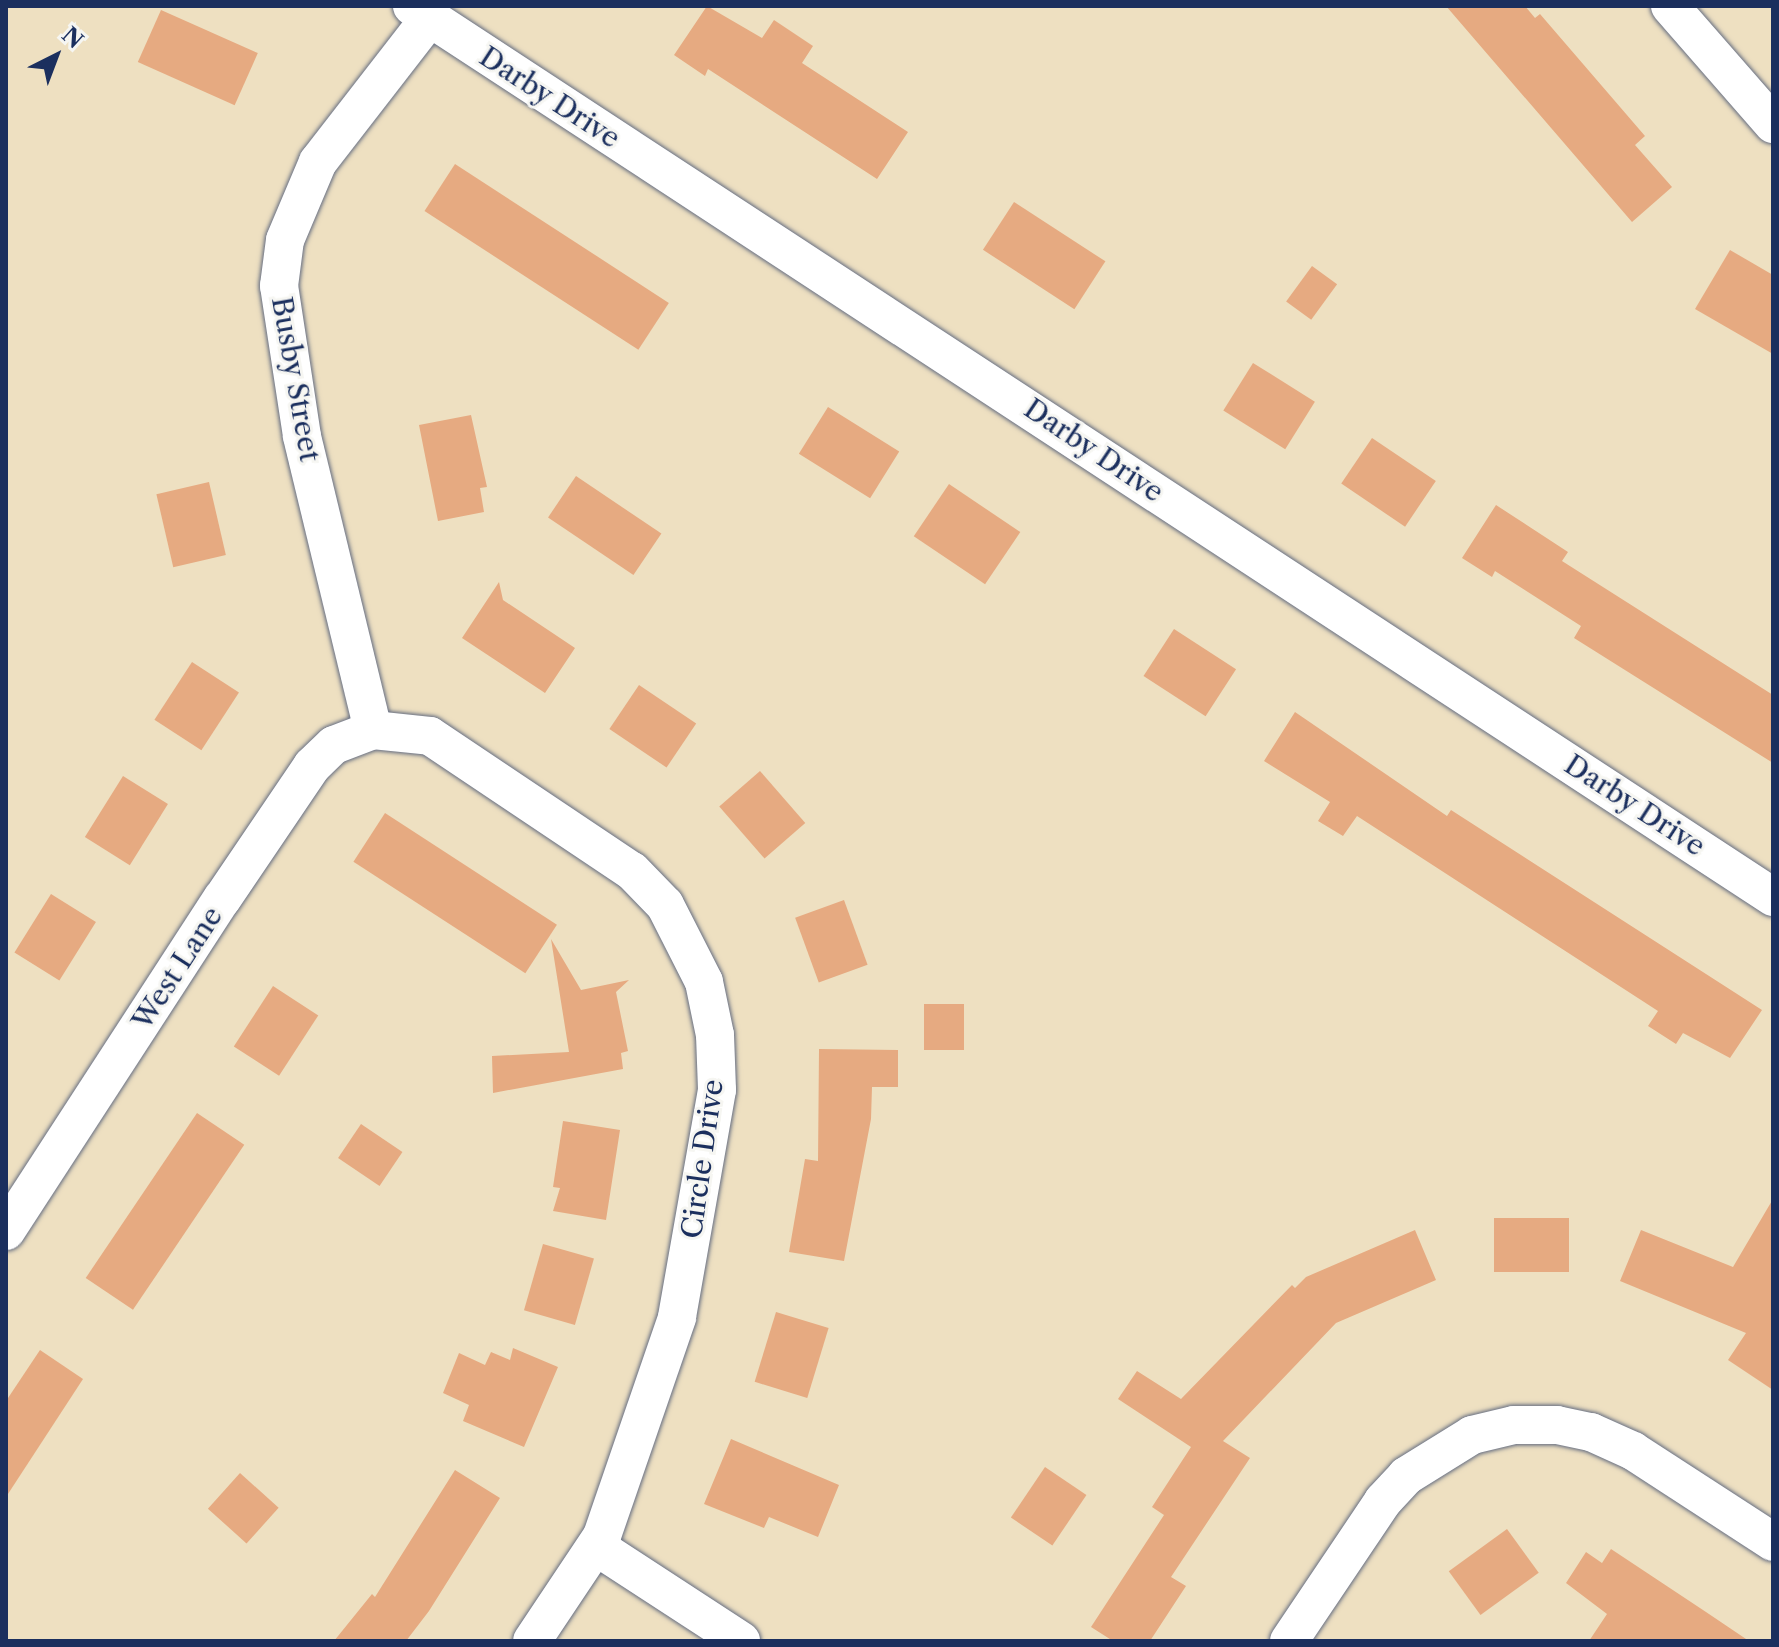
<!DOCTYPE html>
<html>
<head>
<meta charset="utf-8">
<style>
  body { margin:0 }
  #map { position:relative; width:1779px; height:1647px; overflow:hidden; background:#eee0c1; font-family:"Libre Caslon Text",serif }
  div>[style] { position:absolute }
  .building>* { inset:0; background:#e6aa81; transform-origin:0 0 }
  .roads { filter:drop-shadow(0 0 2px #656d81) drop-shadow(0 0 2px #656d81) }
  .street>* { height:38px; margin:-19px; padding:0 19px; transform-origin:19px; border-radius:19px; background:#fff }
  span { translate:-50% -50%; white-space:nowrap; text-align:center; line-height:1.15; -webkit-text-stroke:6px #f6f6f2; paint-order:stroke }
  .street-label { font-size:28px; color:#1b2f5e }
  .frame { position:absolute; inset:0; border:8px solid #1b2f5e; pointer-events:none }
  .north { position:absolute; left:16px; top:16px; width:80px; height:80px; -webkit-text-stroke:6px #f6f6f2; paint-order:stroke; rotate:42deg; font-size:22px; font-weight:700; line-height:32px; text-align:center; color:#1b2f5e }
  .north::after { content:''; display:block; margin:auto; width:28px; height:36px; background:#1b2f5e; clip-path:polygon(50% 0,100% 100%,50% 72%,0 100%) }
</style>
</head>
<body>
<div id="map">
  <div class="building">
    <div style="clip-path:polygon(707px 6px,762px 38px,774px 20px,813px 46px,802px 63px,908px 132px,877px 179px,708px 69px,705px 76px,674px 55px)"></div>
    <div style="clip-path:polygon(1446px 6px,1525px 6px,1535px 18px,1540px 14px,1645px 136px,1635px 145px,1672px 187px,1632px 222px)"></div>
    <div style="left:161px;top:10px;width:106px;height:57px;rotate:24deg"></div>
    <div style="left:455px;top:164px;width:255px;height:56px;rotate:33deg"></div>
    <div style="left:1014px;top:202px;width:109px;height:57px;rotate:33deg"></div>
    <div style="clip-path:polygon(1730px 250px,1773px 275px,1773px 354px,1695px 309px)"></div>
    <div style="left:1312px;top:266px;width:31px;height:44px;rotate:36deg"></div>
    <div style="left:1253px;top:363px;width:73px;height:56px;rotate:32deg"></div>
    <div style="left:828px;top:407px;width:84px;height:55px;rotate:32deg"></div>
    <div style="clip-path:polygon(471px 415px,487px 487px,480px 488px,484px 512px,438px 521px,419px 425px)"></div>
    <div style="left:1372px;top:438px;width:77px;height:55px;rotate:34deg"></div>
    <div style="left:576px;top:476px;width:103px;height:50px;rotate:34deg"></div>
    <div style="left:209px;top:482px;width:75px;height:54px;rotate:77deg"></div>
    <div style="left:949px;top:484px;width:86px;height:63px;rotate:34deg"></div>
    <div style="clip-path:polygon(1496px 505px,1568px 552px,1562px 561px,1773px 695px,1773px 763px,1574px 638px,1581px 626px,1495px 571px,1492px 577px,1462px 558px)"></div>
    <div style="clip-path:polygon(499px 582px,503px 600px,575px 648px,545px 693px,462px 638px)"></div>
    <div style="left:1174px;top:629px;width:74px;height:56px;rotate:33deg"></div>
    <div style="left:192px;top:662px;width:56px;height:69px;rotate:33deg"></div>
    <div style="left:639px;top:685px;width:69px;height:53px;rotate:34deg"></div>
    <div style="clip-path:polygon(1295px 712px,1447px 816px,1451px 810px,1762px 1010px,1730px 1058px,1683px 1033px,1676px 1044px,1648px 1026px,1658px 1011px,1357px 816px,1343px 836px,1318px 821px,1330px 802px,1264px 761px)"></div>
    <div style="left:760px;top:771px;width:69px;height:54px;rotate:49deg"></div>
    <div style="left:123px;top:776px;width:53px;height:72px;rotate:32deg"></div>
    <div style="left:385px;top:813px;width:205px;height:58px;rotate:33deg"></div>
    <div style="left:51px;top:894px;width:53px;height:69px;rotate:32deg"></div>
    <div style="left:844px;top:900px;width:69px;height:52px;rotate:70deg"></div>
    <div style="clip-path:polygon(551px 939px,581px 990px,629px 980px,616px 992px,628px 1051px,621px 1053px,623px 1069px,493px 1093px,492px 1056px,569px 1052px)"></div>
    <div style="left:273px;top:986px;width:54px;height:72px;rotate:33deg"></div>
    <div style="left:924px;top:1004px;width:40px;height:46px"></div>
    <div style="clip-path:polygon(819px 1049px,898px 1050px,898px 1087px,872px 1087px,871px 1119px,844px 1261px,789px 1252px,805px 1159px,818px 1161px)"></div>
    <div style="left:197px;top:1113px;width:57px;height:199px;rotate:34deg"></div>
    <div style="clip-path:polygon(563px 1121px,620px 1130px,606px 1220px,553px 1211px,560px 1188px,553px 1187px)"></div>
    <div style="left:361px;top:1124px;width:50px;height:41px;rotate:34deg"></div>
    <div style="clip-path:polygon(1773px 1199px,1773px 1390px,1728px 1360px,1746px 1333px,1620px 1281px,1641px 1230px,1733px 1267px)"></div>
    <div style="left:1494px;top:1218px;width:75px;height:54px"></div>
    <div style="clip-path:polygon(1415px 1230px,1436px 1280px,1336px 1323px,1223px 1441px,1250px 1458px,1171px 1577px,1186px 1586px,1150px 1641px,1113px 1641px,1091px 1627px,1164px 1515px,1152px 1507px,1191px 1447px,1118px 1399px,1137px 1371px,1181px 1399px,1292px 1285px,1295px 1288px,1306px 1277px)"></div>
    <div style="left:543px;top:1244px;width:53px;height:69px;rotate:16deg"></div>
    <div style="left:776px;top:1312px;width:55px;height:73px;rotate:17deg"></div>
    <div style="clip-path:polygon(513px 1348px,558px 1367px,524px 1447px,463px 1421px,469px 1405px,443px 1393px,459px 1353px,485px 1365px,491px 1352px,510px 1360px)"></div>
    <div style="clip-path:polygon(40px 1350px,83px 1379px,6px 1497px,6px 1401px)"></div>
    <div style="clip-path:polygon(731px 1439px,839px 1485px,818px 1537px,769px 1517px,764px 1528px,704px 1504px)"></div>
    <div style="left:1045px;top:1467px;width:50px;height:61px;rotate:34deg"></div>
    <div style="clip-path:polygon(455px 1470px,500px 1498px,429px 1611px,406px 1641px,334px 1641px,372px 1594px,375px 1597px)"></div>
    <div style="left:240px;top:1473px;width:52px;height:48px;rotate:42deg"></div>
    <div style="left:1507px;top:1529px;width:54px;height:72px;rotate:54deg"></div>
    <div style="clip-path:polygon(1611px 1549px,1706px 1612px,1749px 1641px,1589px 1641px,1607px 1614px,1566px 1583px,1586px 1552px,1602px 1563px)"></div>
  </div>
  <div class="roads">
    <div class="street">
      <div style="left:412px;top:6px;width:1627px;rotate:33.21deg"></div>
      <div style="left:1670px;top:6px;width:157px;rotate:48.9deg"></div>
      <div style="left:373px;top:730px;width:302px;rotate:-103.6deg"></div>
      <div style="left:302px;top:436px;width:152px;rotate:-98.7deg"></div>
      <div style="left:279px;top:286px;width:46px;rotate:-82.6deg"></div>
      <div style="left:285px;top:240px;width:85px;rotate:-67.1deg"></div>
      <div style="left:318px;top:162px;width:181px;rotate:-52.2deg"></div>
      <div style="left:6px;top:1231px;width:396px;rotate:-57deg"></div>
      <div style="left:222px;top:899px;width:161px;rotate:-55.9deg"></div>
      <div style="left:312px;top:766px;width:30px;rotate:-44deg"></div>
      <div style="left:334px;top:745px;width:42px;rotate:-21deg"></div>
      <div style="left:373px;top:730px;width:57px;rotate:6deg"></div>
      <div style="left:430px;top:736px;width:243px;rotate:33.8deg"></div>
      <div style="left:632px;top:871px;width:47px;rotate:45.9deg"></div>
      <div style="left:665px;top:905px;width:86px;rotate:63.1deg"></div>
      <div style="left:704px;top:982px;width:54px;rotate:78.3deg"></div>
      <div style="left:715px;top:1035px;width:55px;rotate:87.9deg"></div>
      <div style="left:717px;top:1090px;width:231px;rotate:100deg"></div>
      <div style="left:677px;top:1318px;width:231px;rotate:109deg"></div>
      <div style="left:602px;top:1536px;width:126px;rotate:123.7deg"></div>
      <div style="left:597px;top:1547px;width:172px;rotate:33.1deg"></div>
      <div style="left:1289px;top:1641px;width:169px;rotate:-56.1deg"></div>
      <div style="left:1383px;top:1501px;width:34px;rotate:-47deg"></div>
      <div style="left:1406px;top:1476px;width:78px;rotate:-31.8deg"></div>
      <div style="left:1472px;top:1435px;width:43px;rotate:-13.4deg"></div>
      <div style="left:1514px;top:1425px;width:43px"></div>
      <div style="left:1557px;top:1425px;width:35px;rotate:12deg"></div>
      <div style="left:1591px;top:1432px;width:46px;rotate:24.3deg"></div>
      <div style="left:1633px;top:1451px;width:167px;rotate:33deg"></div>
    </div>
  </div>
  <div class="street-label">
    <span style="left:550px;top:97px;rotate:33deg">Darby Drive</span>
    <span style="left:296px;top:379px;rotate:80deg">Busby Street</span>
    <span style="left:1094px;top:450px;rotate:34deg">Darby Drive</span>
    <span style="left:1635px;top:805px;rotate:33deg">Darby Drive</span>
    <span style="left:177px;top:968px;rotate:-57deg">West Lane</span>
    <span style="left:702px;top:1159px;rotate:-82deg">Circle Drive</span>
  </div>
  <div class="frame"></div>
  <div class="north">N</div>
</div>
</body>
</html>
